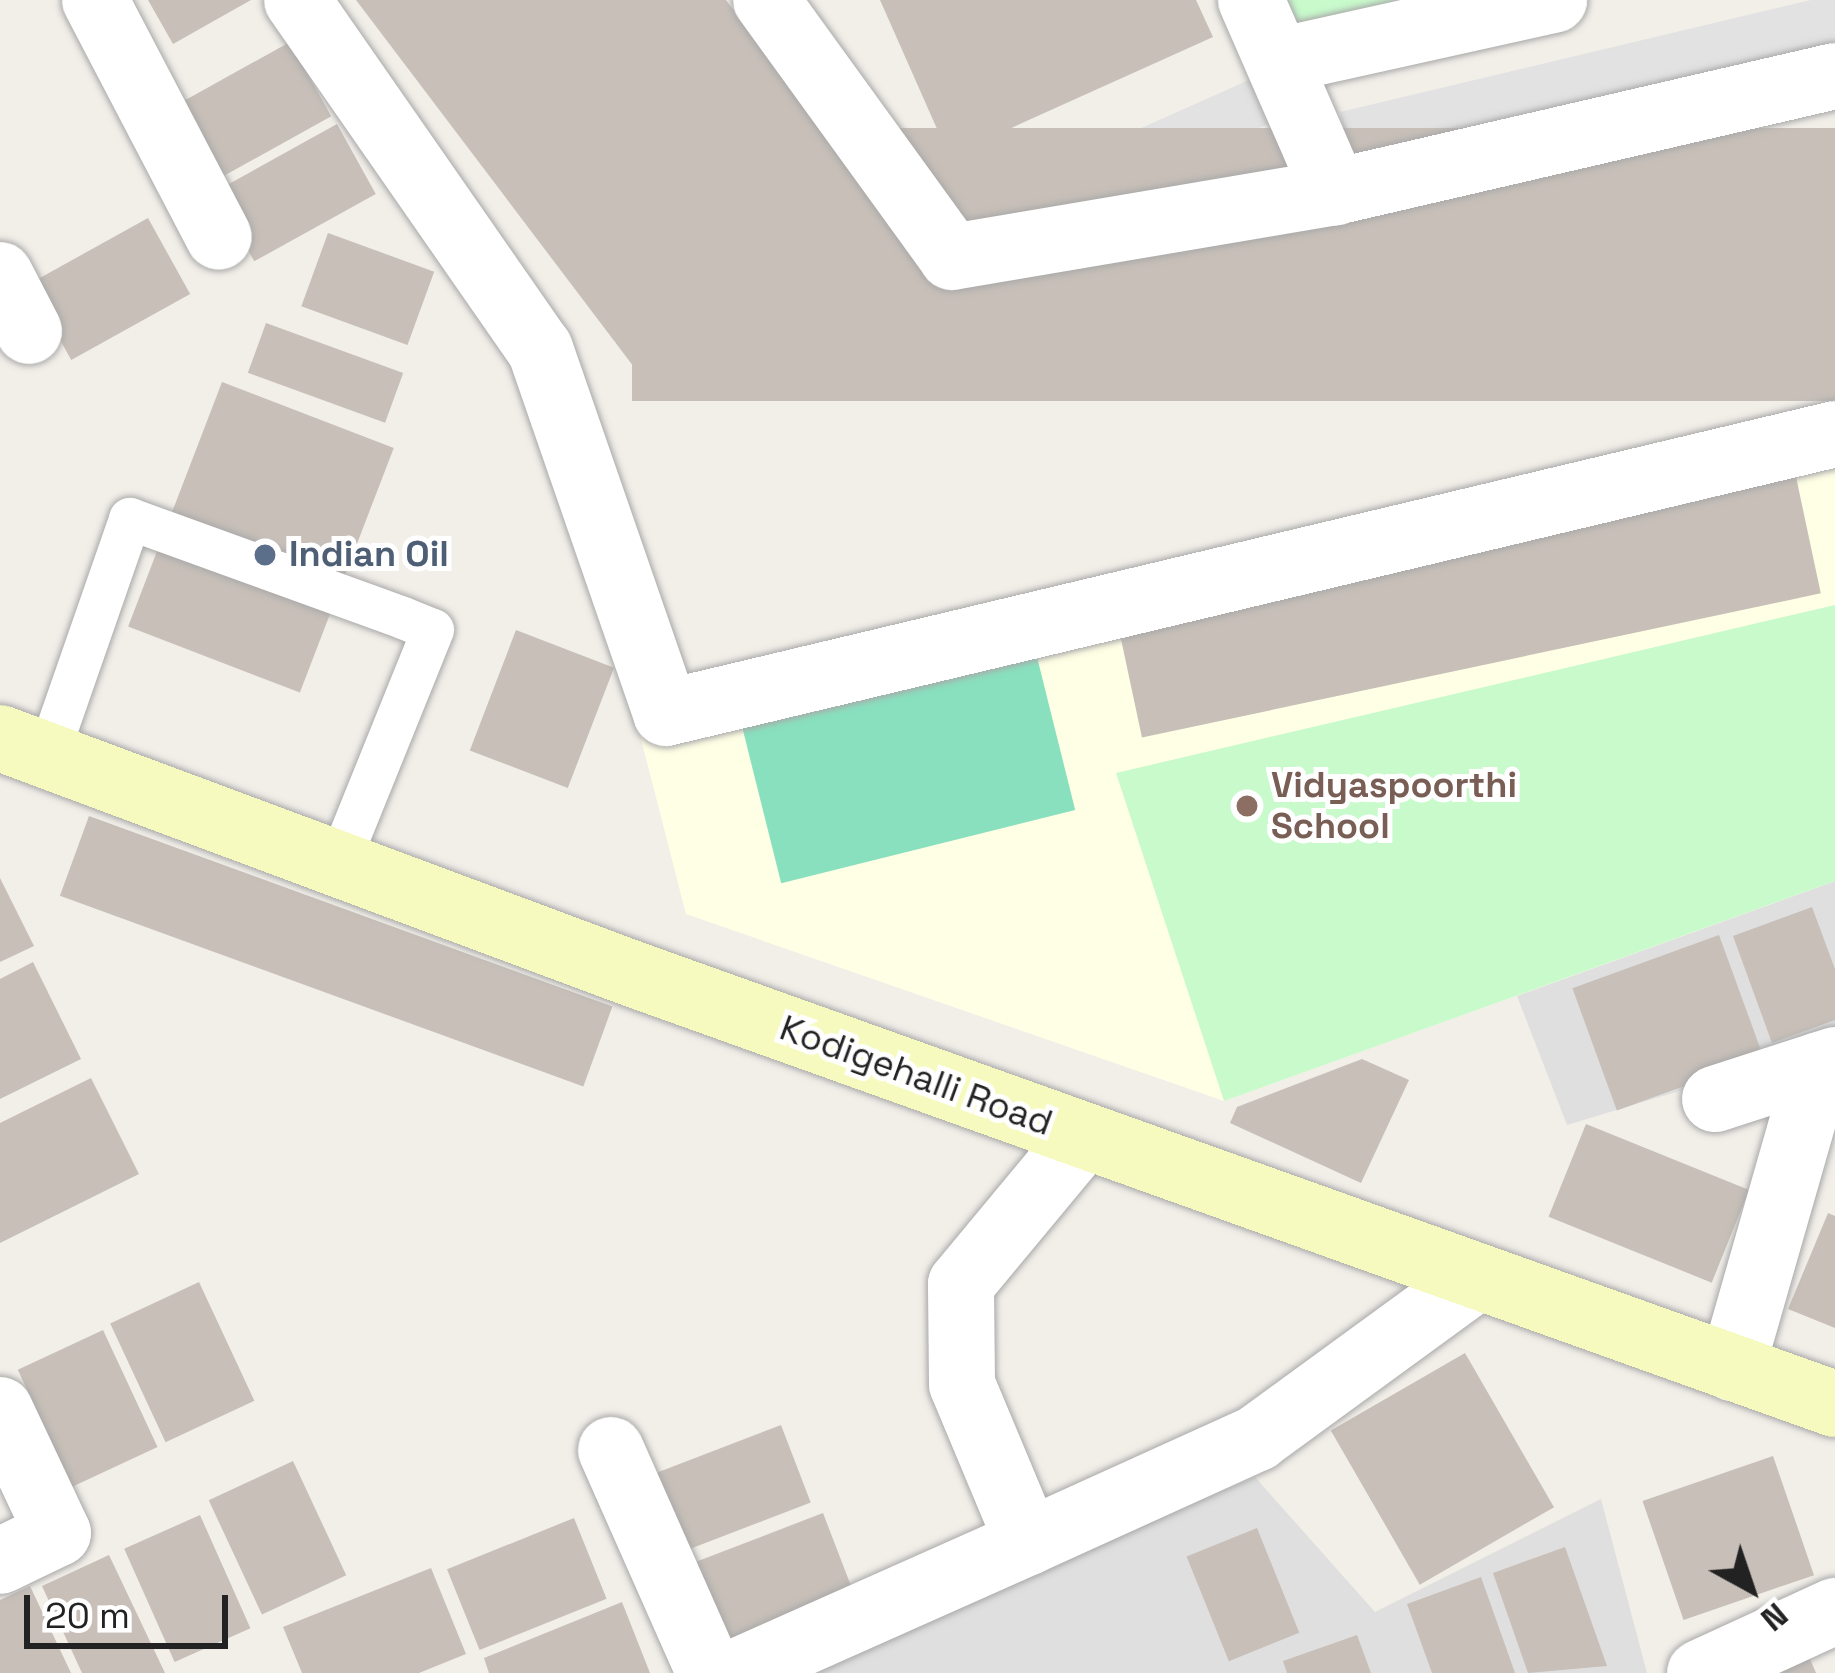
<!DOCTYPE html>
<html>
<head>
<meta charset="utf-8">
<style>
  body { margin:0 }
  #map { position:relative; width:1835px; height:1673px; overflow:hidden; background:#f2efe9; font-family:"Space Grotesk",sans-serif }
  div>[style] { position:absolute }
  .residential>* { inset:0; background:#e0dfdf }
  .education>* { inset:0; background:#ffffe5 }
  .park>* { inset:0; background:#c8facc }
  .pitch>* { inset:0; background:#88e0be; transform-origin:0 0 }
  .parking>* { inset:0; background:#e2e2e2; transform-origin:0 0 }
  .building>* { inset:0; background:#c7bfb8; transform-origin:0 0 }
  .roads { filter:drop-shadow(0 0 3px #a9a9a9) drop-shadow(0 0 3px #a9a9a9) }
  .lane>* { height:42px; margin:-21px; padding:0 21px; transform-origin:21px; border-radius:21px; background:#fff }
  .street>* { height:66px; margin:-33px; padding:0 33px; transform-origin:33px; border-radius:33px; background:#fff }
  .secondary>* { height:66px; margin:-33px; padding:0 33px; transform-origin:33px; border-radius:33px; background:#f7fabf }
  .dots>* { width:33px; height:33px; translate:-50% -50%; box-sizing:border-box; border:6px solid #fff; border-radius:50% }
  span { translate:-50% -50%; white-space:nowrap; text-align:center; line-height:1.15; -webkit-text-stroke:10px #fff; paint-order:stroke }
  .service-label { font-size:36px; color:#4e5e75; font-weight:700 }
  .left { translate:0 -50%; text-align:left }
  .education-label { font-size:36px; color:#785e54; font-weight:700 }
  .street-label { font-size:36px; color:#222 }
  .north { position:absolute; left:1691px; top:1529px; width:120px; height:120px; -webkit-text-stroke:9px #fff; paint-order:stroke; rotate:140deg; font-size:33px; font-weight:700; line-height:48px; text-align:center; color:#222 }
  .north::after { content:''; display:block; margin:auto; width:42px; height:54px; background:#222; clip-path:polygon(50% 0,100% 100%,50% 72%,0 100%) }
  .scale { position:absolute; left:24px; top:1595px; width:204px; height:54px; box-sizing:border-box; border:6px solid #222; border-top:0; padding-left:15px; font-size:36px; line-height:42px; white-space:nowrap; color:#222; -webkit-text-stroke:9px #fff; paint-order:stroke }
</style>
</head>
<body>
<div id="map">
  <div class="residential">
    <div style="clip-path:polygon(1835px 881px,1835px 1044px,1567px 1125px,1517px 996px)"></div>
    <div style="clip-path:polygon(1255px 1477px,1375px 1612px,1601px 1499px,1647px 1673px,806px 1673px)"></div>
  </div>
  <div class="education">
    <div style="clip-path:polygon(1835px 447px,1835px 881px,1224px 1101px,686px 914px,639px 731px)"></div>
  </div>
  <div class="park">
    <div style="clip-path:polygon(1285px 0,1398px 0,1298px 29px)"></div>
    <div style="clip-path:polygon(1835px 605px,1835px 881px,1224px 1101px,1116px 773px)"></div>
  </div>
  <div class="pitch">
    <div style="left:1035px;top:649px;width:166px;height:303px;rotate:76deg"></div>
  </div>
  <div class="parking">
    <div style="clip-path:polygon(1811px 0,1835px 0,1835px 46px,1352px 162px,1340px 112px)"></div>
    <div style="left:1249px;top:80px;width:48px;height:280px;rotate:66deg"></div>
  </div>
  <div class="building">
    <div style="clip-path:polygon(148px 0,251px 0,173px 44px)"></div>
    <div style="clip-path:polygon(356px 0,726px 0,878px 201px,643px 379px)"></div>
    <div style="clip-path:polygon(880px 0,1196px 0,1213px 37px,949px 156px)"></div>
    <div style="left:290px;top:42px;width:85px;height:139px;rotate:61deg"></div>
    <div style="left:337px;top:124px;width:80px;height:139px;rotate:61deg"></div>
    <div style="left:1835px;top:128px;width:273px;height:1203px;rotate:90deg"></div>
    <div style="left:148px;top:218px;width:87px;height:136px;rotate:61deg"></div>
    <div style="left:328px;top:233px;width:113px;height:78px;rotate:20deg"></div>
    <div style="left:266px;top:323px;width:146px;height:53px;rotate:20deg"></div>
    <div style="left:222px;top:382px;width:184px;height:262px;rotate:21deg"></div>
    <div style="left:1795px;top:472px;width:124px;height:694px;rotate:78deg"></div>
    <div style="left:516px;top:630px;width:105px;height:129px;rotate:21deg"></div>
    <div style="left:89px;top:816px;width:557px;height:85px;rotate:20deg"></div>
    <div style="clip-path:polygon(0 878px,34px 946px,0 962px)"></div>
    <div style="clip-path:polygon(1812px 907px,1835px 969px,1835px 1020px,1772px 1043px,1733px 936px)"></div>
    <div style="left:1719px;top:935px;width:130px;height:156px;rotate:70deg"></div>
    <div style="clip-path:polygon(33px 962px,81px 1059px,0 1099px,0 979px)"></div>
    <div style="clip-path:polygon(1362px 1059px,1409px 1080px,1361px 1183px,1230px 1123px,1237px 1107px)"></div>
    <div style="clip-path:polygon(91px 1078px,139px 1174px,0 1243px,0 1123px)"></div>
    <div style="left:1586px;top:1124px;width:176px;height:100px;rotate:22deg"></div>
    <div style="clip-path:polygon(1828px 1213px,1835px 1216px,1835px 1328px,1788px 1309px)"></div>
    <div style="left:199px;top:1282px;width:131px;height:98px;rotate:65deg"></div>
    <div style="left:103px;top:1330px;width:129px;height:94px;rotate:65deg"></div>
    <div style="left:1465px;top:1353px;width:178px;height:155px;rotate:60deg"></div>
    <div style="left:781px;top:1425px;width:83px;height:145px;rotate:69deg"></div>
    <div style="left:1773px;top:1456px;width:126px;height:138px;rotate:71deg"></div>
    <div style="left:293px;top:1461px;width:126px;height:93px;rotate:65deg"></div>
    <div style="left:823px;top:1513px;width:85px;height:152px;rotate:69deg"></div>
    <div style="left:200px;top:1515px;width:124px;height:83px;rotate:66deg"></div>
    <div style="left:574px;top:1518px;width:87px;height:137px;rotate:68deg"></div>
    <div style="left:1257px;top:1528px;width:113px;height:76px;rotate:68deg"></div>
    <div style="clip-path:polygon(1565px 1547px,1607px 1666px,1528px 1673px,1493px 1573px)"></div>
    <div style="clip-path:polygon(109px 1555px,165px 1673px,82px 1673px,42px 1586px)"></div>
    <div style="clip-path:polygon(431px 1568px,466px 1654px,419px 1673px,302px 1673px,283px 1627px)"></div>
    <div style="clip-path:polygon(1481px 1577px,1515px 1673px,1432px 1673px,1407px 1604px)"></div>
    <div style="clip-path:polygon(30px 1586px,71px 1673px,0 1673px,0 1600px)"></div>
    <div style="clip-path:polygon(622px 1602px,650px 1673px,489px 1673px,484px 1658px)"></div>
    <div style="clip-path:polygon(1357px 1635px,1371px 1673px,1287px 1673px,1283px 1661px)"></div>
    <div style="clip-path:polygon(1810px 1659px,1816px 1673px,1779px 1673px)"></div>
  </div>
  <div class="roads">
    <div class="lane">
      <div style="left:48px;top:755px;width:250px;rotate:-70.8deg"></div>
      <div style="left:130px;top:519px;width:290px;rotate:19.9deg"></div>
      <div style="left:403px;top:618px;width:32px;rotate:22deg"></div>
      <div style="left:433px;top:630px;width:253px;rotate:112deg"></div>
    </div>
    <div class="street">
      <div style="left:95px;top:0;width:267px;rotate:62.4deg"></div>
      <div style="left:297px;top:0;width:425px;rotate:55.2deg"></div>
      <div style="left:540px;top:349px;width:385px;rotate:70.9deg"></div>
      <div style="left:666px;top:713px;width:1202px;rotate:-13.42deg"></div>
      <div style="left:766px;top:0;width:317px;rotate:54.1deg"></div>
      <div style="left:952px;top:257px;width:388px;rotate:-9.6deg"></div>
      <div style="left:1335px;top:192px;width:513px;rotate:-13.06deg"></div>
      <div style="left:1251px;top:0;width:210px;rotate:66.4deg"></div>
      <div style="left:1278px;top:61px;width:283px;rotate:-12.5deg"></div>
      <div style="left:0;top:275px;width:63px;rotate:62.6deg"></div>
      <div style="left:1715px;top:1099px;width:126px;rotate:-18deg"></div>
      <div style="left:1732px;top:1368px;width:315px;rotate:-74deg"></div>
      <div style="left:0;top:1410px;width:136px;rotate:64.8deg"></div>
      <div style="left:58px;top:1533px;width:64px;rotate:154.2deg"></div>
      <div style="left:611px;top:1450px;width:244px;rotate:66.1deg"></div>
      <div style="left:1028px;top:1542px;width:252px;rotate:-24.4deg"></div>
      <div style="left:1257px;top:1438px;width:273px;rotate:-36.1deg"></div>
      <div style="left:734px;top:1673px;width:322px;rotate:-24deg"></div>
      <div style="left:1028px;top:1542px;width:171px;rotate:-112.7deg"></div>
      <div style="left:962px;top:1384px;width:100px;rotate:-90.6deg"></div>
      <div style="left:961px;top:1284px;width:192px;rotate:-50.3deg"></div>
      <div style="left:1700px;top:1673px;width:149px;rotate:-24.7deg"></div>
    </div>
    <div class="secondary">
      <div style="left:0;top:738px;width:679px;rotate:20.44deg"></div>
      <div style="left:636px;top:975px;width:1273px;rotate:19.69deg"></div>
    </div>
  </div>
  <div class="dots">
    <div style="left:265px;top:555px;background:#5c6f8a"></div>
    <div style="left:1247px;top:806px;background:#8d6e63"></div>
  </div>
  <div class="service-label">
    <span class="left" style="left:289px;top:555px">Indian Oil</span>
  </div>
  <div class="education-label">
    <span class="left" style="left:1271px;top:806px">Vidyaspoorthi<br>School</span>
  </div>
  <div class="street-label">
    <span style="left:916px;top:1076px;rotate:20deg">Kodigehalli Road</span>
  </div>
  <div class="north">N</div>
  <div class="scale">20 m</div>
</div>
</body>
</html>
